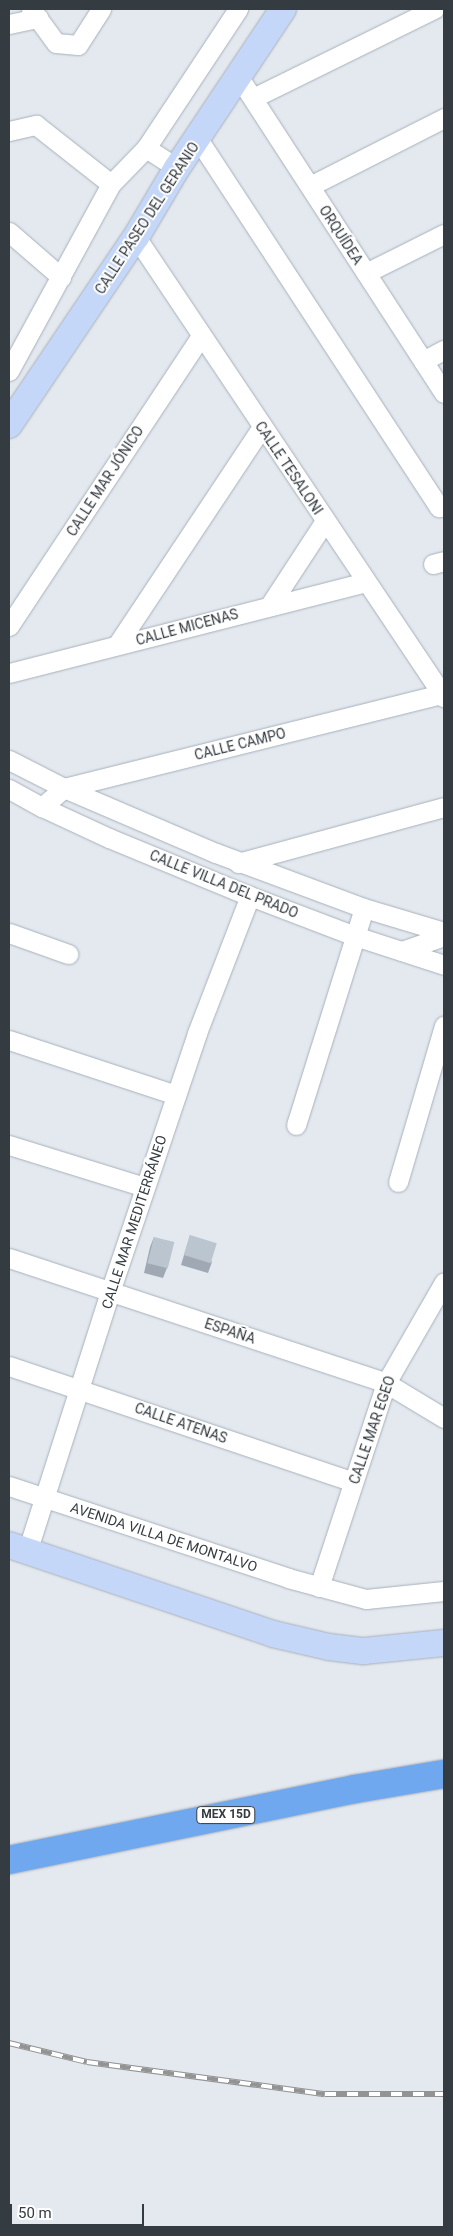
<!DOCTYPE html>
<html>
<head>
<meta charset="utf-8">
<style>
  body { margin:0 }
  #map { position:relative; width:453px; height:2236px; overflow:hidden; background:#e4e9f0; font-family:Roboto,sans-serif }
  div>[style] { position:absolute }
  .roads { filter:drop-shadow(0 0 1px #a7b0ba) drop-shadow(0 0 1px #a7b0ba) }
  .street>* { height:19px; margin:-9.5px; padding:0 9.5px; transform-origin:9.5px; border-radius:9.5px; background:#fff }
  .secondary>* { height:26px; margin:-13px; padding:0 13px; transform-origin:13px; border-radius:13px; background:#c5d7f9 }
  .highway>* { height:28px; margin:-14px; padding:0 14px; transform-origin:14px; border-radius:14px; background:#6fa8ef }
  .rail>* { height:5.5px; margin-top:-2.75px; transform-origin:0; background:repeating-linear-gradient(90deg,#fff 0 11px,#939393 0 22px); box-sizing:border-box; border-block:1px solid #939393 }
  .wall>* { inset:0; background:#a0a9b3 }
  .building>* { inset:0; background:#bac5d0; transform-origin:0 0 }
  span { translate:-50% -50%; white-space:nowrap; text-align:center; line-height:1.15; -webkit-text-stroke:4px #fff; paint-order:stroke }
  .shield-label span { padding:1px 4px; background:#fff; border:1px solid; border-radius:4px; -webkit-text-stroke-width:0 }
  .shield-label { font-size:12px; color:#343b41; font-weight:700 }
  .street-label { font-size:14px; color:#343b41 }
  .frame { position:absolute; inset:0; border:10px solid #343b41; pointer-events:none }
  .scale { position:absolute; left:10px; top:2204px; width:134px; height:22px; box-sizing:border-box; border:2px solid #343b41; border-top:0; padding-left:6px; font-size:15px; line-height:18px; white-space:nowrap; color:#343b41; -webkit-text-stroke:4px #fff; paint-order:stroke }
</style>
</head>
<body>
<div id="map">
  <div class="roads">
    <div class="street">
      <div style="left:31px;top:9px;width:42px;rotate:53.7deg"></div>
      <div style="left:56px;top:43px;width:22px;rotate:5deg"></div>
      <div style="left:78px;top:45px;width:43px;rotate:-57.4deg"></div>
      <div style="left:9px;top:24px;width:30px;rotate:-12deg"></div>
      <div style="left:238px;top:76px;width:378px;rotate:57deg"></div>
      <div style="left:253px;top:98px;width:202px;rotate:-26.2deg"></div>
      <div style="left:9px;top:131px;width:28px;rotate:-13deg"></div>
      <div style="left:36px;top:125px;width:95px;rotate:38.2deg"></div>
      <div style="left:198px;top:139px;width:440px;rotate:56.8deg"></div>
      <div style="left:146px;top:148px;width:37px;rotate:33deg"></div>
      <div style="left:310px;top:186px;width:150px;rotate:-26.9deg"></div>
      <div style="left:9px;top:232px;width:69px;rotate:40.9deg"></div>
      <div style="left:136px;top:237px;width:554px;rotate:56.2deg"></div>
      <div style="left:366px;top:273px;width:87px;rotate:-26.6deg"></div>
      <div style="left:423px;top:361px;width:24px;rotate:-28deg"></div>
      <div style="left:9px;top:371px;width:213px;rotate:-61.4deg"></div>
      <div style="left:111px;top:184px;width:50px;rotate:-45.8deg"></div>
      <div style="left:146px;top:148px;width:167px;rotate:-56.5deg"></div>
      <div style="left:433px;top:564px;width:11px;rotate:-15deg"></div>
      <div style="left:270px;top:605px;width:100px;rotate:-56.8deg"></div>
      <div style="left:9px;top:626px;width:348px;rotate:-56.5deg"></div>
      <div style="left:117px;top:645px;width:262px;rotate:-56.4deg"></div>
      <div style="left:9px;top:673px;width:367px;rotate:-14.3deg"></div>
      <div style="left:9px;top:760px;width:62px;rotate:27deg"></div>
      <div style="left:64px;top:788px;width:165px;rotate:23.2deg"></div>
      <div style="left:216px;top:853px;width:158px;rotate:20.4deg"></div>
      <div style="left:364px;top:908px;width:84px;rotate:16.7deg"></div>
      <div style="left:9px;top:789px;width:38px;rotate:29deg"></div>
      <div style="left:42px;top:807px;width:74px;rotate:24.8deg"></div>
      <div style="left:109px;top:838px;width:152px;rotate:22.4deg"></div>
      <div style="left:250px;top:896px;width:112px;rotate:20.9deg"></div>
      <div style="left:355px;top:936px;width:94px;rotate:18deg"></div>
      <div style="left:42px;top:807px;width:29px;rotate:-41deg"></div>
      <div style="left:64px;top:788px;width:392px;rotate:-14deg"></div>
      <div style="left:238px;top:863px;width:213px;rotate:-15.2deg"></div>
      <div style="left:9px;top:933px;width:63px;rotate:19.6deg"></div>
      <div style="left:402px;top:951px;width:45px;rotate:-19.7deg"></div>
      <div style="left:9px;top:1040px;width:176px;rotate:18.2deg"></div>
      <div style="left:296px;top:1125px;width:227px;rotate:-72.6deg"></div>
      <div style="left:9px;top:1145px;width:142px;rotate:17.2deg"></div>
      <div style="left:398px;top:1182px;width:163px;rotate:-73.6deg"></div>
      <div style="left:9px;top:1258px;width:397px;rotate:18.3deg"></div>
      <div style="left:386px;top:1383px;width:68px;rotate:31.1deg"></div>
      <div style="left:9px;top:1366px;width:363px;rotate:18.6deg"></div>
      <div style="left:9px;top:1486px;width:294px;rotate:18.2deg"></div>
      <div style="left:288px;top:1578px;width:81px;rotate:15.1deg"></div>
      <div style="left:366px;top:1599px;width:78px;rotate:-5.9deg"></div>
      <div style="left:27px;top:1552px;width:273px;rotate:-72.3deg"></div>
      <div style="left:110px;top:1292px;width:273px;rotate:-71.4deg"></div>
      <div style="left:197px;top:1033px;width:147px;rotate:-68.9deg"></div>
      <div style="left:319px;top:1587px;width:215px;rotate:-71.8deg"></div>
      <div style="left:386px;top:1383px;width:116px;rotate:-60.1deg"></div>
    </div>
    <div class="secondary">
      <div style="left:9px;top:425px;width:227px;rotate:-56deg"></div>
      <div style="left:136px;top:237px;width:80px;rotate:-59.3deg"></div>
      <div style="left:177px;top:168px;width:191px;rotate:-56.3deg"></div>
      <div style="left:9px;top:1545px;width:279px;rotate:18.6deg"></div>
      <div style="left:273px;top:1634px;width:57px;rotate:13.1deg"></div>
      <div style="left:329px;top:1647px;width:35px;rotate:7deg"></div>
      <div style="left:364px;top:1651px;width:80px;rotate:-5.7deg"></div>
    </div>
    <div class="highway">
      <div style="left:9px;top:1860px;width:353px;rotate:-11.6deg"></div>
      <div style="left:355px;top:1789px;width:90px;rotate:-9.6deg"></div>
    </div>
  </div>
  <div class="rail">
    <div style="left:9px;top:2043px;width:80px;rotate:13.7deg"></div>
    <div style="left:87px;top:2062px;width:240px;rotate:7.7deg"></div>
    <div style="left:325px;top:2094px;width:119px"></div>
  </div>
  <div class="wall">
    <div style="clip-path:polygon(190px 1235px,212px 1262px,208px 1273px,181px 1265px)"></div>
    <div style="clip-path:polygon(154px 1237px,167px 1268px,163px 1278px,144px 1273px,150px 1247px)"></div>
  </div>
  <div class="building">
    <div style="left:190px;top:1235px;width:28px;height:21px;rotate:17deg"></div>
    <div style="left:154px;top:1237px;width:21px;height:27px;rotate:14deg"></div>
  </div>
  <div class="shield-label">
    <span style="left:226px;top:1815px">MEX 15D</span>
  </div>
  <div class="street-label">
    <span style="left:147px;top:218px;rotate:-57deg">CALLE PASEO DEL GERANIO</span>
    <span style="left:341px;top:235px;rotate:57deg">ORQUÍDEA</span>
    <span style="left:289px;top:468px;rotate:56deg">CALLE TESALONI</span>
    <span style="left:105px;top:481px;rotate:-57deg">CALLE MAR JÓNICO</span>
    <span style="left:187px;top:627px;rotate:-15deg">CALLE MICENAS</span>
    <span style="left:240px;top:744px;rotate:-14deg">CALLE CAMPO</span>
    <span style="left:224px;top:884px;rotate:22deg">CALLE VILLA DEL PRADO</span>
    <span style="left:134px;top:1222px;rotate:-72deg">CALLE MAR MEDITERRÁNEO</span>
    <span style="left:230px;top:1331px;rotate:18deg">ESPAÑA</span>
    <span style="left:181px;top:1423px;rotate:19deg">CALLE ATENAS</span>
    <span style="left:372px;top:1430px;rotate:-71deg">CALLE MAR EGEO</span>
    <span style="left:164px;top:1537px;rotate:18deg">AVENIDA VILLA DE MONTALVO</span>
  </div>
  <div class="frame"></div>
  <div class="scale">50 m</div>
</div>
</body>
</html>
